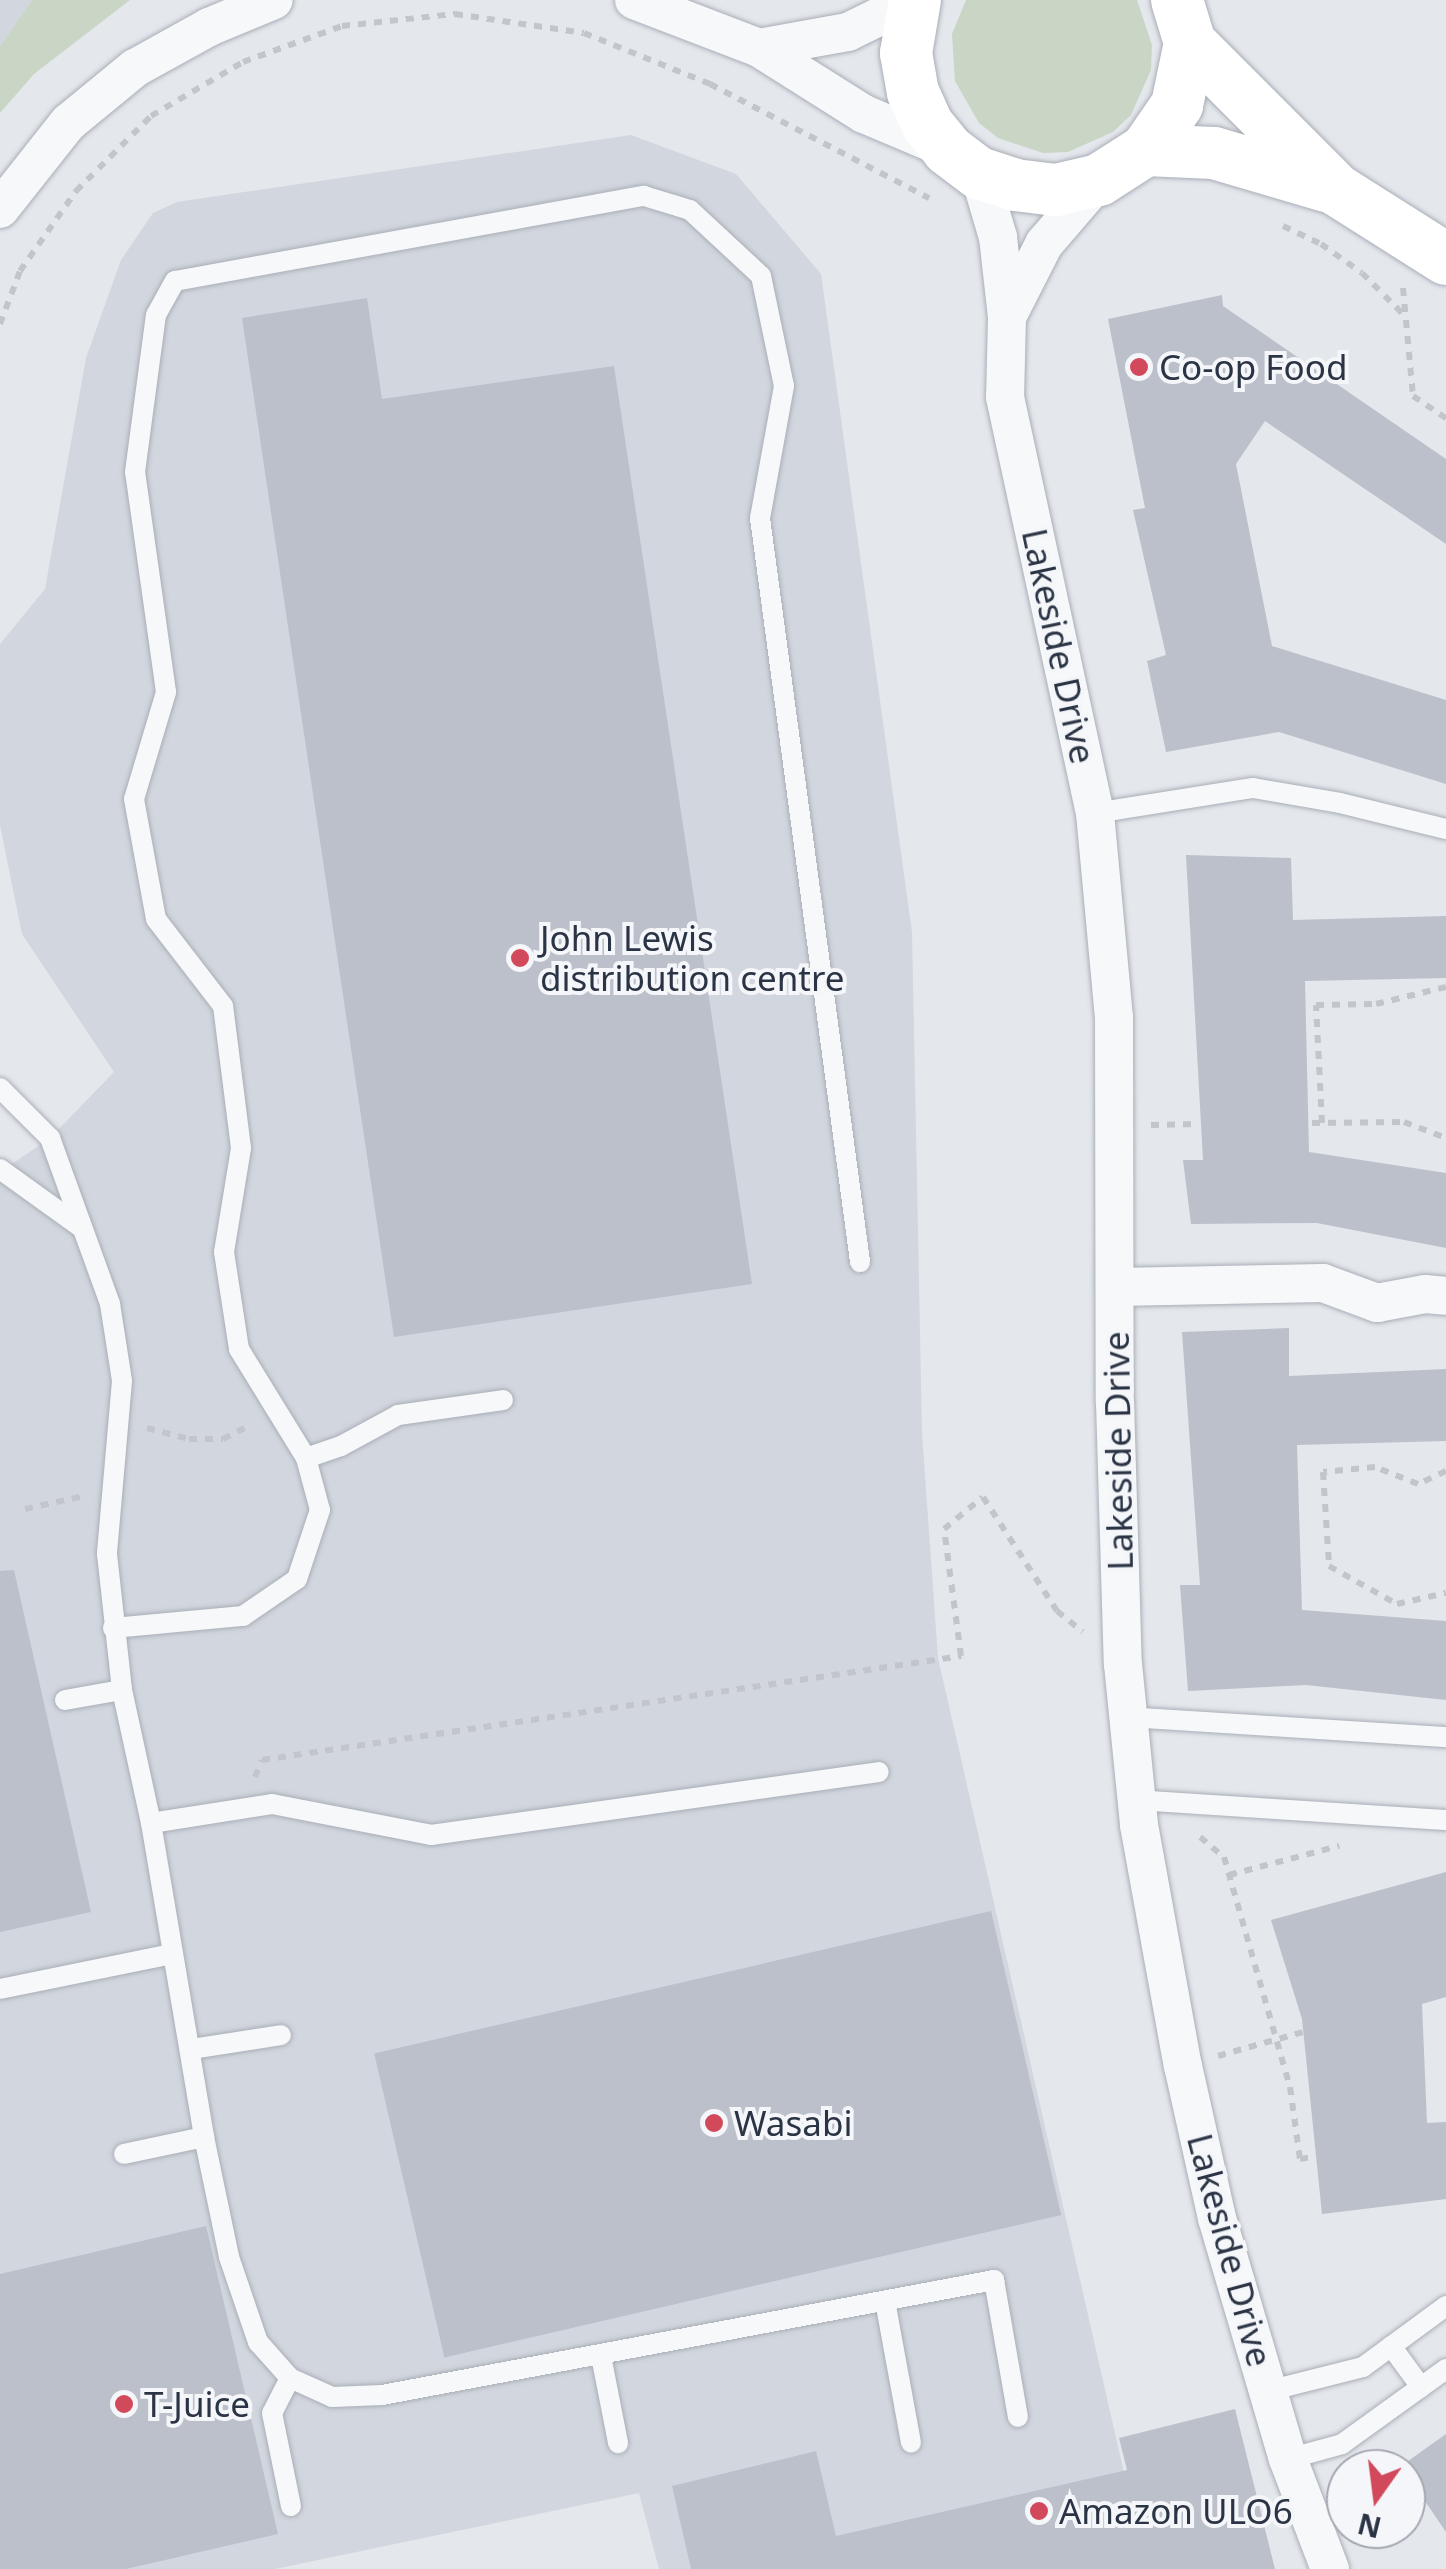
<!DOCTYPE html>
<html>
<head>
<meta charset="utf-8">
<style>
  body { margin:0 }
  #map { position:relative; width:1446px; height:2569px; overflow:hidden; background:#e4e7ec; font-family:"Noto Sans",sans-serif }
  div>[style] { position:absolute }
  .built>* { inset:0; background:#d2d6de }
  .green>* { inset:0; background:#c9d6c5 }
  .building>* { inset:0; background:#bbc0ca; transform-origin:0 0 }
  .path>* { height:6px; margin-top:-3px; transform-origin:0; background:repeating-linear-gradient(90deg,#c2c5cb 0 8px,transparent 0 16px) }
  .roads { filter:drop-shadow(0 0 2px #a9aeb7) drop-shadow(0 0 2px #a9aeb7) }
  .lane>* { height:20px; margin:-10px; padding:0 10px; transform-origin:10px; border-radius:10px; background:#f7f8fa }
  .street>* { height:38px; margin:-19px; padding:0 19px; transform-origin:19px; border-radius:19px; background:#f7f8fa }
  .secondary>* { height:52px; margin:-26px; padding:0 26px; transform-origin:26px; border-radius:26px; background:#fff }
  .dots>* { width:28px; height:28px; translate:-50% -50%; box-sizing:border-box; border:5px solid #f4f6f9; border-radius:50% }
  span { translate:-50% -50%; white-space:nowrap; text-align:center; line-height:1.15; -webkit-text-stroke:8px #f4f6f9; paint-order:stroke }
  .poi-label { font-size:35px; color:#2b3445 }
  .left { translate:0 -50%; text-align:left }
  .street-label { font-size:35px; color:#2b3445 }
  .north { position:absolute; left:1326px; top:2449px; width:100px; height:100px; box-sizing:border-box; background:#f4f6f9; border:2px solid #a4a8b1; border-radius:50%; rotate:194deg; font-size:28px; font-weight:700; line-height:40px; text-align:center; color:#2b3445 }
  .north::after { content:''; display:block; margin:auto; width:35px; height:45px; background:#d1495b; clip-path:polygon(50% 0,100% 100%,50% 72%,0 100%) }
</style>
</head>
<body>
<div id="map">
  <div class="built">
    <div style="clip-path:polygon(0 0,32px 0,0 46px)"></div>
    <div style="clip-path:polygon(631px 135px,736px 174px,821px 274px,912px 932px,922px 1433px,938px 1658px,1146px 2569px,659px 2569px,639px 2493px,275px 2569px,0 2569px,0 1172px,50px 1138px,114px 1072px,22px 934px,0 825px,0 644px,45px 589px,86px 358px,121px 260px,153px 213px,177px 202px)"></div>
  </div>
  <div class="green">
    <div style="clip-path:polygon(32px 0,130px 0,34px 74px,0 113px,0 46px)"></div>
    <div style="clip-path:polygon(966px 0,1137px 0,1152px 45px,1151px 70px,1131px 115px,1113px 132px,1068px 152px,1043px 153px,998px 138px,979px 123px,955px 81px,952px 34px)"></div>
  </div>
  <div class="building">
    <div style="clip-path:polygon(1222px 295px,1223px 306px,1446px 459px,1446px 544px,1265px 421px,1236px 464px,1272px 646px,1446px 700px,1446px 784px,1279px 732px,1166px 752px,1147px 661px,1166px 655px,1133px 510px,1145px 508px,1108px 319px)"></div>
    <div style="clip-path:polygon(367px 298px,382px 399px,614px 366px,752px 1284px,394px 1337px,242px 318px)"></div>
    <div style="clip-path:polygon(1186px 855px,1291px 858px,1293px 920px,1446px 916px,1446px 978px,1305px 981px,1309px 1152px,1446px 1173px,1446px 1248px,1317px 1223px,1191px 1224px,1183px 1160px,1203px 1160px)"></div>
    <div style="clip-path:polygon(1289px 1328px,1289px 1376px,1446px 1369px,1446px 1441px,1297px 1445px,1302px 1610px,1446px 1621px,1446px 1700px,1306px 1685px,1188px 1691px,1180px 1585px,1200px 1585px,1182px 1332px)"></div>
    <div style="clip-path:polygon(14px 1570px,91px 1912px,0 1932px,0 1571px)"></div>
    <div style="clip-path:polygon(1446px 1872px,1446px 1997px,1422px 2004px,1427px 2123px,1446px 2122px,1446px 2199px,1322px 2214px,1302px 2019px,1271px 1920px)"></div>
    <div style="left:991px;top:1911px;width:312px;height:633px;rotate:77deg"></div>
    <div style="clip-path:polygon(206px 2226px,278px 2534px,126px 2569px,0 2569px,0 2274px)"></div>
    <div style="clip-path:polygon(1235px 2409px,1275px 2569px,691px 2569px,672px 2486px,816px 2451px,836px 2536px,1127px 2470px,1119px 2438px)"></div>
    <div style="clip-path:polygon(1446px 2434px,1446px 2532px,1401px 2466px)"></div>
  </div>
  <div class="path">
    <div style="left:1283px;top:226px;width:42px;rotate:25.3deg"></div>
    <div style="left:1321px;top:244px;width:50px;rotate:35.3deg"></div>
    <div style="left:1362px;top:273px;width:61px;rotate:45deg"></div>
    <div style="left:1403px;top:288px;width:108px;rotate:84.7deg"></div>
    <div style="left:1413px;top:396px;width:40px;rotate:34deg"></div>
    <div style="left:0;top:324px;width:57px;rotate:-69.3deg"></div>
    <div style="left:20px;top:271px;width:98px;rotate:-55deg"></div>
    <div style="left:76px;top:191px;width:106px;rotate:-45deg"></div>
    <div style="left:151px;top:116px;width:107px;rotate:-30.4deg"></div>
    <div style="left:243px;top:62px;width:105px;rotate:-20deg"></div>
    <div style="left:342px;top:26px;width:114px;rotate:-6.1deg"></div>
    <div style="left:455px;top:14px;width:130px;rotate:8.4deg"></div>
    <div style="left:584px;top:33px;width:136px;rotate:22deg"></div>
    <div style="left:710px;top:84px;width:247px;rotate:27.5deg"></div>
    <div style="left:1312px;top:1123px;width:92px;rotate:-0.6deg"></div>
    <div style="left:1404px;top:1122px;width:45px;rotate:20.9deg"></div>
    <div style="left:1322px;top:1123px;width:118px;rotate:-92.9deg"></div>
    <div style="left:1316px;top:1005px;width:60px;rotate:-1deg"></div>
    <div style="left:1376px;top:1004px;width:72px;rotate:-13.7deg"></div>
    <div style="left:1151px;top:1125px;width:48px;rotate:-1.2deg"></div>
    <div style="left:147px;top:1428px;width:43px;rotate:14.7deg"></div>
    <div style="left:189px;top:1439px;width:34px"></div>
    <div style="left:223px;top:1439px;width:30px;rotate:-27deg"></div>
    <div style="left:1446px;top:1471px;width:31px;rotate:155deg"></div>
    <div style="left:1418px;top:1484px;width:46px;rotate:-158.4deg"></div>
    <div style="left:1375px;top:1467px;width:52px;rotate:174.5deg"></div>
    <div style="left:1323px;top:1472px;width:94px;rotate:86.3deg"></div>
    <div style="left:1329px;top:1566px;width:78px;rotate:29.2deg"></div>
    <div style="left:1397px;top:1604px;width:50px;rotate:-12.7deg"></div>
    <div style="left:25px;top:1509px;width:60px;rotate:-12.4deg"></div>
    <div style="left:255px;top:1777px;width:18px;rotate:-68deg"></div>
    <div style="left:262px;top:1760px;width:707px;rotate:-8.46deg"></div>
    <div style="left:961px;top:1656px;width:128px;rotate:-97.6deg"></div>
    <div style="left:944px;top:1529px;width:50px;rotate:-39.4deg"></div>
    <div style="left:983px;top:1497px;width:136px;rotate:57deg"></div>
    <div style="left:1057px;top:1611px;width:33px;rotate:39deg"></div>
    <div style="left:1200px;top:1837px;width:31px;rotate:40deg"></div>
    <div style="left:1224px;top:1857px;width:239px;rotate:74deg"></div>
    <div style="left:1290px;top:2087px;width:73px;rotate:82.1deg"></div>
    <div style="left:1300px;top:2159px;width:12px;rotate:-9deg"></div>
    <div style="left:1229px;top:1875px;width:114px;rotate:-14.8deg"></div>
    <div style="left:1218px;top:2056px;width:88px;rotate:-15.8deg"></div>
  </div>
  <div class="roads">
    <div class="lane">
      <div style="left:1095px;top:813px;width:160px;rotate:-9deg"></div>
      <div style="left:1253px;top:788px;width:88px;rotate:9.8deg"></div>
      <div style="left:1340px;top:803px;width:109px;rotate:13.8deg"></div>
      <div style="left:0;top:1088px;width:71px;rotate:45deg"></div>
      <div style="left:50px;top:1138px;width:177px;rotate:70.1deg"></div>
      <div style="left:110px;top:1304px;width:78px;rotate:81.1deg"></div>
      <div style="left:122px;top:1381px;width:174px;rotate:95deg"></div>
      <div style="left:107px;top:1554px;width:137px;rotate:83.7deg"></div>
      <div style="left:122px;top:1690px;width:136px;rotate:77.7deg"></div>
      <div style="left:151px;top:1823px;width:318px;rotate:80.4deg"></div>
      <div style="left:204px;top:2137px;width:123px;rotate:78.2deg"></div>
      <div style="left:229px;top:2257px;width:90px;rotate:71.2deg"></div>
      <div style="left:258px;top:2342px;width:48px;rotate:48.4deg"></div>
      <div style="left:290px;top:2378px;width:46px;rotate:24.3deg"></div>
      <div style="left:332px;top:2397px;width:50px;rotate:-2.3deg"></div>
      <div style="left:382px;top:2395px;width:623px;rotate:-10.64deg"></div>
      <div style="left:994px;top:2280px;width:139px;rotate:80.1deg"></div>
      <div style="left:0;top:1169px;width:101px;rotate:35.7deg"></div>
      <div style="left:306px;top:1458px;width:37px;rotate:-19deg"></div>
      <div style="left:341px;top:1446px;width:65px;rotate:-28.5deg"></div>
      <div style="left:398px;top:1415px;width:106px;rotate:-8.1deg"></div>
      <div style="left:113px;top:1628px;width:131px;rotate:-5.3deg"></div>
      <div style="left:243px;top:1616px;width:65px;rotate:-34.4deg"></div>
      <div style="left:297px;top:1579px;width:73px;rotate:-71.6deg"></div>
      <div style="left:320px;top:1510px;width:54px;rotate:-105.1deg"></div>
      <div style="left:306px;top:1458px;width:128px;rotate:-121.6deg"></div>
      <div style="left:239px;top:1349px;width:98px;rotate:-98.8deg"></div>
      <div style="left:224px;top:1252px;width:105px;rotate:-80.7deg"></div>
      <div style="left:241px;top:1148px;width:143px;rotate:-97.2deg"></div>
      <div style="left:223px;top:1006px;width:110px;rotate:-127.6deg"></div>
      <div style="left:156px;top:919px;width:122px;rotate:-100.4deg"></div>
      <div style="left:134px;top:799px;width:112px;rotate:-73.3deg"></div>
      <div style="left:166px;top:692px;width:222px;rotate:-98deg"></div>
      <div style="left:135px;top:472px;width:158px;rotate:-82.4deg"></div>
      <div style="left:156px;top:315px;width:39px;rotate:-61deg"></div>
      <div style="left:175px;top:281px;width:477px;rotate:-10.3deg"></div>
      <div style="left:644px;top:196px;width:48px;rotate:16.9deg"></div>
      <div style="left:690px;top:210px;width:97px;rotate:42.9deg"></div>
      <div style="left:761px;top:276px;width:112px;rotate:78.2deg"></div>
      <div style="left:784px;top:386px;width:134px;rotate:100.3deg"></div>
      <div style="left:760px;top:518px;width:751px;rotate:82.34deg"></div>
      <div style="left:65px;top:1700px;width:58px;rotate:-10deg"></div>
      <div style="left:1127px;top:1717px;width:320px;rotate:3.6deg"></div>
      <div style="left:1136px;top:1800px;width:311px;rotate:3.7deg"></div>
      <div style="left:151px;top:1823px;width:122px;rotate:-8.9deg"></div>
      <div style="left:272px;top:1804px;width:162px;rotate:11deg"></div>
      <div style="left:431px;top:1835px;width:452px;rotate:-8deg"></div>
      <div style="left:0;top:1989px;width:176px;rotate:-11.5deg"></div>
      <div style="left:191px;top:2049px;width:91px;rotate:-8.8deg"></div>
      <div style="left:124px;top:2154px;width:82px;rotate:-12deg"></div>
      <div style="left:885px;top:2301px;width:144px;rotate:79.6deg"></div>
      <div style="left:1391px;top:2346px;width:51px;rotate:53.8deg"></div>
      <div style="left:601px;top:2356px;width:89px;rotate:78.9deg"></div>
      <div style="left:290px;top:2378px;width:39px;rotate:117deg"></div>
      <div style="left:272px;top:2413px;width:95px;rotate:78.5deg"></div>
      <div style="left:1268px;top:2391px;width:98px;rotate:-14.2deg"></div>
      <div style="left:1363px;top:2367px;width:103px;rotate:-36.3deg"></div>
      <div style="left:1288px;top:2459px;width:56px;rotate:-15.5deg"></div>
      <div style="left:1342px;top:2444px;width:128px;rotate:-35.8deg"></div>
    </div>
    <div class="street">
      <div style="left:634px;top:0;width:134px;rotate:21deg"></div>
      <div style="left:759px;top:48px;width:124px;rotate:32.2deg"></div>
      <div style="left:864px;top:114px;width:90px;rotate:22.9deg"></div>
      <div style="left:759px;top:48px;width:90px;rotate:-10.2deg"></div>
      <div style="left:848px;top:32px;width:72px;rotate:-26.2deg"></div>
      <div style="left:979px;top:173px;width:67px;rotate:73.5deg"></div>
      <div style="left:998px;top:237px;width:81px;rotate:83.6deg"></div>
      <div style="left:1007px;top:317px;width:80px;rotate:91.4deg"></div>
      <div style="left:1005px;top:397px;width:426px;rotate:77.8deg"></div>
      <div style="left:1095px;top:813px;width:205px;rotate:84.7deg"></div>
      <div style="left:1114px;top:1017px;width:385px;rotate:89.9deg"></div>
      <div style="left:1115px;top:1402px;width:262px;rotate:88.3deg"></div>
      <div style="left:1123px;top:1664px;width:162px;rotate:84.3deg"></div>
      <div style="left:1139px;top:1825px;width:245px;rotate:79.7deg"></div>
      <div style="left:1183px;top:2066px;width:156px;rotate:77.4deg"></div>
      <div style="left:1217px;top:2218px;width:251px;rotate:73.6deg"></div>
      <div style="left:1288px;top:2459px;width:118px;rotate:69.1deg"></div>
      <div style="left:0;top:209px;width:110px;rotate:-51.7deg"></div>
      <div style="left:68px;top:123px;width:87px;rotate:-39.4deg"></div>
      <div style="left:135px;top:68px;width:85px;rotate:-29deg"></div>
      <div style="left:209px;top:27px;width:70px;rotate:-22.6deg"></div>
      <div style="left:1007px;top:317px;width:82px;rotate:-63.1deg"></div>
      <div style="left:1044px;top:244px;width:84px;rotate:-49.3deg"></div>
      <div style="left:1116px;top:1287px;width:207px;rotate:-1.1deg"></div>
      <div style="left:1323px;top:1283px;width:58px;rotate:20.3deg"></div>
      <div style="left:1377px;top:1303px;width:49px;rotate:-10.6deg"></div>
      <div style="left:1425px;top:1294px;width:21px;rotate:5deg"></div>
    </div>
    <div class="secondary">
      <div style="left:915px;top:0;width:54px;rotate:99.6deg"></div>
      <div style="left:906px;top:53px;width:40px;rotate:80deg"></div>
      <div style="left:913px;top:92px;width:36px;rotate:66deg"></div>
      <div style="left:928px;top:125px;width:32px;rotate:51deg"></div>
      <div style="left:948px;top:150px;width:39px;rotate:37deg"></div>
      <div style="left:979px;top:173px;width:38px;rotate:18deg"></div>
      <div style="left:1015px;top:185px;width:41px;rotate:7deg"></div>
      <div style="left:1056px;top:190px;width:44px;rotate:-13.1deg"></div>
      <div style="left:1099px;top:180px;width:56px;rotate:-32.6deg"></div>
      <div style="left:1146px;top:150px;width:55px;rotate:-55.4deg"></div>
      <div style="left:1177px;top:105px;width:63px;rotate:-78.2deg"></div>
      <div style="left:1190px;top:43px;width:45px;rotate:-106.8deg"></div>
      <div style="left:1190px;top:43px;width:208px;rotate:45deg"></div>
      <div style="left:1337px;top:190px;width:129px;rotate:32.3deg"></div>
      <div style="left:1146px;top:150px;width:68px;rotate:2.5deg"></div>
      <div style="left:1214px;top:153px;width:117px;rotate:16.4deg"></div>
    </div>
  </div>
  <div class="dots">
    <div style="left:1139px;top:367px;background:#d1495b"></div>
    <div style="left:520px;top:958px;background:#d1495b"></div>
    <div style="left:714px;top:2123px;background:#d1495b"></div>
    <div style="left:124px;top:2404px;background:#d1495b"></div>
    <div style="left:1039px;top:2511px;background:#d1495b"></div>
  </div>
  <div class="poi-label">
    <span class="left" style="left:1159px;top:367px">Co-op Food</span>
    <span class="left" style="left:540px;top:958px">John Lewis<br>distribution centre</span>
    <span class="left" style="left:734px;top:2123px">Wasabi</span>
    <span class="left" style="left:144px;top:2404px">T-Juice</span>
    <span class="left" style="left:1059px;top:2511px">Amazon ULO6</span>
  </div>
  <div class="street-label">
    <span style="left:1059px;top:646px;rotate:78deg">Lakeside Drive</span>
    <span style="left:1118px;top:1451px;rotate:-91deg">Lakeside Drive</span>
    <span style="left:1230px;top:2250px;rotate:75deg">Lakeside Drive</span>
  </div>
  <div class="north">N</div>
</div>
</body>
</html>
